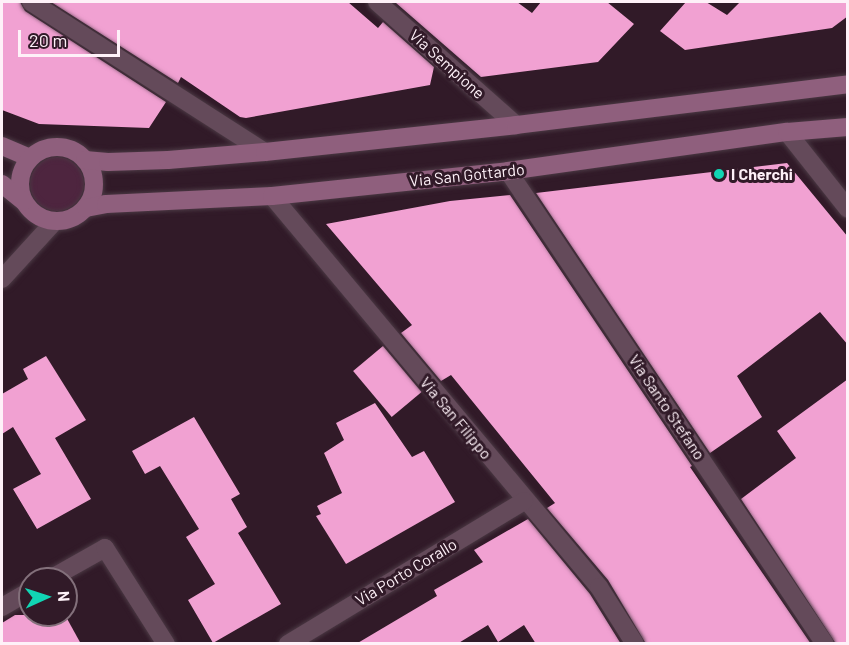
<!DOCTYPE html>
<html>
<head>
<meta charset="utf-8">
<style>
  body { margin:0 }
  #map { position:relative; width:849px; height:645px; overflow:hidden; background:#311a28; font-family:Barlow,sans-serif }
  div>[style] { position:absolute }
  .green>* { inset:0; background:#4e253f }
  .round { border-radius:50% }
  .building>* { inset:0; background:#f1a1d2; transform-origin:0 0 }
  .roads { filter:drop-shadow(0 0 2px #4b3944) drop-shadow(0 0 2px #4b3944) }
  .street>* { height:18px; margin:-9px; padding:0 9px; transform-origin:9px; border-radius:9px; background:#644a5a }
  .secondary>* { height:18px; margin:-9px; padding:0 9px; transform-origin:9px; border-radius:9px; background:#8f5f7d }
  .secondary>.ring { margin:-9px; padding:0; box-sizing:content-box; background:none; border:18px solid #8f5f7d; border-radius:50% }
  .dots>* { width:16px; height:16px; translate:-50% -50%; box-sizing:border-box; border:3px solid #311a28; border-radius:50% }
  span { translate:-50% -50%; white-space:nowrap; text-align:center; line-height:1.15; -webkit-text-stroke:6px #311a28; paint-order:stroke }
  .street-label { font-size:16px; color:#fef1f8 }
  .poi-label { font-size:16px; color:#fef1f8; font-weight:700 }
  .left { translate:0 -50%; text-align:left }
  .frame { position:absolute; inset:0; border:3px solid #fef1f8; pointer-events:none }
  .north { position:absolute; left:18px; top:567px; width:60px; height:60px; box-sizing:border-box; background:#311a28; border:2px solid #83707b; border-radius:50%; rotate:87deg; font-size:16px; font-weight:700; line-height:24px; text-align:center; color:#fef1f8 }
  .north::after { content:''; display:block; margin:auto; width:21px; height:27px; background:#11d5b4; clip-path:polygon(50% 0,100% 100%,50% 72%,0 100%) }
  .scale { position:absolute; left:18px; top:30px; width:102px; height:27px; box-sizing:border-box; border:3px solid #fef1f8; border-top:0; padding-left:8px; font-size:18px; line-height:21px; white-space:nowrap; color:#fef1f8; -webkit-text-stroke:4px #311a28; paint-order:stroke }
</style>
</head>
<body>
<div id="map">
  <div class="green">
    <div class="round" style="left:30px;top:157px;width:54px;height:54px"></div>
  </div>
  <div class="building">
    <div style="clip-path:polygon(2px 2px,20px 2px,25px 11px,166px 102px,149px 128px,39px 124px,2px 110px)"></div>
    <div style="clip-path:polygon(51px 2px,348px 2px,378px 28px,383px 22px,434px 67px,430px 85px,246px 118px,240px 117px,181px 77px,178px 83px)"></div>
    <div style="clip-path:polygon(397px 2px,517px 2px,532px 13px,541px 2px,607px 2px,634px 24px,598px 62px,481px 77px,396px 3px)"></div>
    <div style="clip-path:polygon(686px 2px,706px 2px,727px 15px,740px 2px,848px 2px,848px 16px,832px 28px,685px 50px,660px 31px)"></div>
    <div style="clip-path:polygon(787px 163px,848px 237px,848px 345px,820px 312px,737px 376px,762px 417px,710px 453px,536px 193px)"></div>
    <div style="clip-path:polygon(510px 195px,692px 466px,690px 467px,811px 644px,646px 644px,608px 580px,547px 508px,555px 503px,451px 375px,441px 381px,401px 333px,412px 325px,326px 224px,450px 201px)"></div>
    <div style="left:383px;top:346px;width:60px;height:39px;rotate:50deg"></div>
    <div style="clip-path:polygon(46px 356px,86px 420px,55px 438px,91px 499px,37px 529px,13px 489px,41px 474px,13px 427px,2px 434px,2px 394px,28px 379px,23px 369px)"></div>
    <div style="clip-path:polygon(848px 379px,848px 644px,836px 644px,741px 499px,796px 458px,777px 431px)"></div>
    <div style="clip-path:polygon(375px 403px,412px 457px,424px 451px,455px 502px,346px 564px,316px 516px,321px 514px,317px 506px,342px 493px,324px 453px,344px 440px,336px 423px)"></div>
    <div style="clip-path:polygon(194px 417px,240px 494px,231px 499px,247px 527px,238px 533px,281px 604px,213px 643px,188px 600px,215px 584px,186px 537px,199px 529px,160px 466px,145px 474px,132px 451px)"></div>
    <div style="clip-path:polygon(528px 519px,590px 594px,621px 644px,536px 644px,524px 625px,498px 642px,488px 625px,457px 644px,356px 644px,437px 596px,434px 590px,483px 562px,474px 550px)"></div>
    <div style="clip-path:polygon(15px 615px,65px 615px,81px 644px,2px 644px,2px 623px)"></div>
  </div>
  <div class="roads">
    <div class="street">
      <div style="left:31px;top:2px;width:278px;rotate:32.7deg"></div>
      <div style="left:377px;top:2px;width:186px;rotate:41.5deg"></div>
      <div style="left:787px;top:132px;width:98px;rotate:51.6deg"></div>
      <div style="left:508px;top:171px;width:569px;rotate:56.17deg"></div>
      <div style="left:272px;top:196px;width:510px;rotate:50.09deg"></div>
      <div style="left:599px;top:587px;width:67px;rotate:57.7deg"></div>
      <div style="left:2px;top:279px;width:77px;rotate:-47.6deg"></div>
      <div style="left:50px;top:579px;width:63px;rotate:-29.4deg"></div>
      <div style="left:105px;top:548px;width:114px;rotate:57.6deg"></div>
      <div style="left:2px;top:607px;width:32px;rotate:-30deg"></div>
      <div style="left:288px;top:644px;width:276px;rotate:-31.2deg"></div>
    </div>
    <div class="secondary">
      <div style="left:2px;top:146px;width:30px;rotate:23deg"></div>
      <div class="ring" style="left:20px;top:147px;width:56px;height:56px"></div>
      <div style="left:85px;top:160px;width:23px;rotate:5deg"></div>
      <div style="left:108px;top:162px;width:60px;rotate:-1.9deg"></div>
      <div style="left:168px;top:160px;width:97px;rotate:-4.7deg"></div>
      <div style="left:265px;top:152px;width:252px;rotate:-6.1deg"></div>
      <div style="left:516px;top:125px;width:335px;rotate:-7deg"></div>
      <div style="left:2px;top:184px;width:28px;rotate:39deg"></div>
      <div style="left:86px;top:208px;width:20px;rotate:-11deg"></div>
      <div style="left:106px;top:204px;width:166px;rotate:-2.8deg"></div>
      <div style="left:272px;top:196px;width:237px;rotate:-6deg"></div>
      <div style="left:508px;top:171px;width:282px;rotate:-8deg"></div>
      <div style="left:787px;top:132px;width:61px;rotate:-4.7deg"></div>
    </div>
  </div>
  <div class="dots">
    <div style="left:719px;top:174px;background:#11d5b4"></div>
  </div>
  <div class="street-label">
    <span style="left:447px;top:64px;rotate:42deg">Via Sempione</span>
    <span style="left:467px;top:175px;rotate:-6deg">Via San Gottardo</span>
    <span style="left:667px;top:407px;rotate:56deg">Via Santo Stefano</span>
    <span style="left:456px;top:418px;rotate:50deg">Via San Filippo</span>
    <span style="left:406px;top:572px;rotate:-31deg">Via Porto Corallo</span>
  </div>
  <div class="poi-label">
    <span class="left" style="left:731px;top:174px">I Cherchi</span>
  </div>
  <div class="frame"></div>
  <div class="north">N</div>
  <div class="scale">20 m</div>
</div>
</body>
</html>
